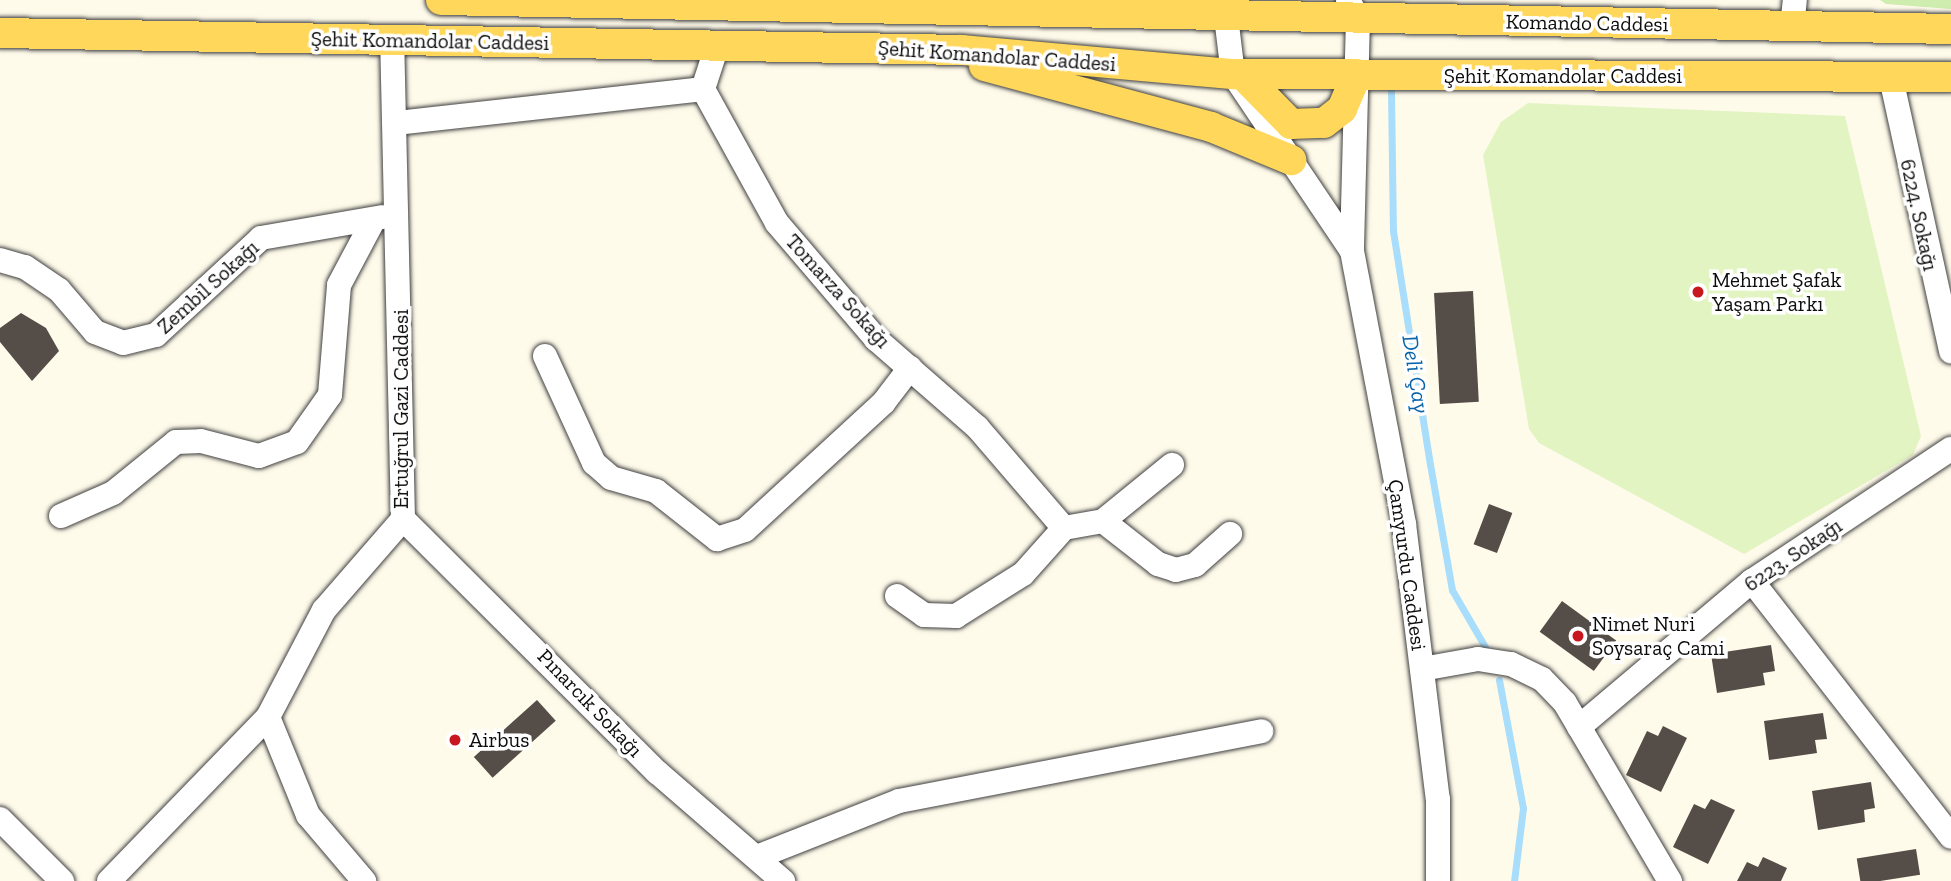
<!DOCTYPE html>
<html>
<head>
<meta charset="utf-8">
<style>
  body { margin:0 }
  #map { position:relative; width:1951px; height:881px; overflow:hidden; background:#fffbeb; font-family:"Zilla Slab",serif }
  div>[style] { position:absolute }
  .green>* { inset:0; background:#d0edb0 }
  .pitch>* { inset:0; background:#e3f4c3 }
  .stream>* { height:7px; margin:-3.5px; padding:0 3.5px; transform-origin:3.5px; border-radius:3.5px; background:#a9ddfc }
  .building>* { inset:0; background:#554d47; transform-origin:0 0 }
  .roads { filter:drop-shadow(0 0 2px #3f3f3f) drop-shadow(0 0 2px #3f3f3f) }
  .minor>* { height:24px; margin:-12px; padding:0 12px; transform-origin:12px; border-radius:12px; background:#fff }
  .major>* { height:30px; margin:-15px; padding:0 15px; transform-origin:15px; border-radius:15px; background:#ffd75b }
  .dots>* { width:19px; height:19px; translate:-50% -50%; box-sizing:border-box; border:4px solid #fff; border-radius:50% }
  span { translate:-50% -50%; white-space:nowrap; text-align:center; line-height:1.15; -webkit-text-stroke:7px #fff; paint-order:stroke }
  .street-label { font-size:21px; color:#0c0c0c }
  .poi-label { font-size:21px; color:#0c0c0c }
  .left { translate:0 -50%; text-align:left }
  .water-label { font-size:23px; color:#0963a9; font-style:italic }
</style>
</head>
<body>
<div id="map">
  <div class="green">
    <div style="clip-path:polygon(1880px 0,1951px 0,1951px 9px,1886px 4px)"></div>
  </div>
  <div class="pitch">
    <div style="clip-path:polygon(1528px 103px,1845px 116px,1921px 436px,1913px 455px,1744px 554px,1539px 443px,1529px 429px,1483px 155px,1501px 122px)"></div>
  </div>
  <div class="stream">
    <div style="left:1391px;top:91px;width:140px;rotate:89.2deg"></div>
    <div style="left:1393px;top:231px;width:236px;rotate:81deg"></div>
    <div style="left:1430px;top:464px;width:128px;rotate:80.1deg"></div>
    <div style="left:1452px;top:590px;width:66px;rotate:59.9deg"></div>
    <div style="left:1499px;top:680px;width:130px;rotate:79.4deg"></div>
    <div style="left:1523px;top:808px;width:74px;rotate:97deg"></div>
  </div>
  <div class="building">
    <div style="left:1473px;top:291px;width:111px;height:39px;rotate:87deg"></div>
    <div style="clip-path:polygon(21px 313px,46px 328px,59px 351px,32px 381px,0 342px,0 328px)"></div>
    <div style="left:1489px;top:504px;width:25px;height:43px;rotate:21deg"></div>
    <div style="left:1562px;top:601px;width:67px;height:38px;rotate:36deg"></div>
    <div style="clip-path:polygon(1771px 645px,1775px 671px,1763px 673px,1765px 685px,1717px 693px,1711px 654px)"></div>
    <div style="left:537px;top:700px;width:28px;height:85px;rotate:48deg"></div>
    <div style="clip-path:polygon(1823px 713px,1827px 739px,1815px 740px,1817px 753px,1769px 760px,1764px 721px)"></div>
    <div style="clip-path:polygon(1663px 726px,1687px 738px,1661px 792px,1626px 775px,1647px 731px,1658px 736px)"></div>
    <div style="clip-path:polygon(1871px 782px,1875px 808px,1864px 810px,1865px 822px,1818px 830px,1812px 791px)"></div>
    <div style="clip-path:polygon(1711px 799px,1735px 810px,1708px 864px,1673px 847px,1694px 804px,1705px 809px)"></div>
    <div style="left:1916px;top:849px;width:26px;height:60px;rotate:81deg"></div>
    <div style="clip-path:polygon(1763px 857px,1787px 868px,1781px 881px,1737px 881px,1747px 862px,1758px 867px)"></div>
  </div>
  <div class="roads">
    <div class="minor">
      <div style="left:1224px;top:0;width:75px;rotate:83.1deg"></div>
      <div style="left:1233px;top:74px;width:213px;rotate:56.1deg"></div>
      <div style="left:1348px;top:0;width:21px;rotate:61deg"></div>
      <div style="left:1358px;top:18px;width:233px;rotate:91.5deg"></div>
      <div style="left:1352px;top:251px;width:278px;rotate:79.2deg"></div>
      <div style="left:1404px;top:524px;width:277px;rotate:83deg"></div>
      <div style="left:1438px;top:799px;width:82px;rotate:90deg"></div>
      <div style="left:1792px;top:27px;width:27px;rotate:-84deg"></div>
      <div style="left:1891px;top:78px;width:280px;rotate:77.6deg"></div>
      <div style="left:703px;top:89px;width:153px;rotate:61.1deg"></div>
      <div style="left:777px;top:223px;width:153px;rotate:49.5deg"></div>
      <div style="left:876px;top:339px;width:134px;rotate:41.1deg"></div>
      <div style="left:977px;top:427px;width:133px;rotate:49.3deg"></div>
      <div style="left:703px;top:89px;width:45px;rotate:-72deg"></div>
      <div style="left:396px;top:123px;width:309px;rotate:-6.3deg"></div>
      <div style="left:0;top:260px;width:26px;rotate:16deg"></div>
      <div style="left:25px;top:267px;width:41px;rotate:34.1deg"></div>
      <div style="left:59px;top:290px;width:55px;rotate:49.4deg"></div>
      <div style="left:95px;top:332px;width:30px;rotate:21deg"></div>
      <div style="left:123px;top:343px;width:34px;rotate:-14deg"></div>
      <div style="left:156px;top:335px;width:143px;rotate:-42.7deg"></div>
      <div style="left:261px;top:238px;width:123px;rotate:-9.8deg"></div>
      <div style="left:545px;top:356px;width:118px;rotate:65.4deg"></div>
      <div style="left:594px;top:463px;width:23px;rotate:41deg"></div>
      <div style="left:611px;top:478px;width:47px;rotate:16.1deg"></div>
      <div style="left:656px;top:491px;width:78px;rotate:38.2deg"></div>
      <div style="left:717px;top:539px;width:29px;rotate:-18deg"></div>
      <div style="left:745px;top:530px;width:189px;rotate:-42.6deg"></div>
      <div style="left:884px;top:402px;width:43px;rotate:-52.6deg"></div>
      <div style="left:61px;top:516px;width:57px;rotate:-23.9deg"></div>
      <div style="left:113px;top:493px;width:81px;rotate:-39deg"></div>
      <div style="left:176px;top:442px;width:25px;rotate:-2deg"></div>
      <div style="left:201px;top:441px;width:60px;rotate:14.5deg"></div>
      <div style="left:259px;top:456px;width:40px;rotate:-20.2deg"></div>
      <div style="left:297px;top:442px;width:57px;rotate:-54.9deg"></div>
      <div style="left:330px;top:395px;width:110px;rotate:-85.3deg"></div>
      <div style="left:339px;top:285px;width:70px;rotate:-62deg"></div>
      <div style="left:403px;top:519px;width:359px;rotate:44.9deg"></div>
      <div style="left:657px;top:772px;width:167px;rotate:40.9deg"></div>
      <div style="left:1103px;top:521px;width:89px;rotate:-39.1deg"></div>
      <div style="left:1752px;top:581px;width:324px;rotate:52.1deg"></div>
      <div style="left:897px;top:596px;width:33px;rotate:35deg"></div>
      <div style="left:924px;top:615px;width:32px;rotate:2deg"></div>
      <div style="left:956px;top:616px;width:79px;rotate:-32.1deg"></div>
      <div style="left:1023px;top:574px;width:62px;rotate:-48.3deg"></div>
      <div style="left:1064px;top:528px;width:40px;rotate:-10deg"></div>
      <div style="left:1103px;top:521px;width:70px;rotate:38deg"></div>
      <div style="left:1158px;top:564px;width:19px;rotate:18deg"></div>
      <div style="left:1176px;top:570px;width:20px;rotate:-15deg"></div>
      <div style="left:1195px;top:565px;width:47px;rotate:-41.5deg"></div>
      <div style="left:1422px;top:669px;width:57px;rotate:-10.1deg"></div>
      <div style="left:1478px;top:659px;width:33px;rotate:9deg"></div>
      <div style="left:1511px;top:664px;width:34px;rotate:26deg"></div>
      <div style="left:1542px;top:679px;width:33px;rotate:46deg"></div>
      <div style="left:1565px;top:703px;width:207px;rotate:59.5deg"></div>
      <div style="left:268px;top:717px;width:106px;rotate:67.8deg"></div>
      <div style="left:308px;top:815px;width:87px;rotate:49.7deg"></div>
      <div style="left:1579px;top:727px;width:226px;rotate:-40.2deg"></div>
      <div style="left:1752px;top:581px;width:239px;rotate:-33.6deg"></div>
      <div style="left:0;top:819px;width:88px;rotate:45deg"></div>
      <div style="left:757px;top:857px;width:153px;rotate:-21.5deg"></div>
      <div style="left:899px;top:801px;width:369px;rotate:-10.9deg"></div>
      <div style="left:109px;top:881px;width:228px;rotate:-45.9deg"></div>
      <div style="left:268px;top:717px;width:121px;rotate:-62.4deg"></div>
      <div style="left:324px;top:610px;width:121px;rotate:-49deg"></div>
      <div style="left:403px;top:519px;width:479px;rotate:-91.3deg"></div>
    </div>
    <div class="major">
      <div style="left:441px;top:0;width:1510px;rotate:1.1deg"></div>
      <div style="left:0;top:33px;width:962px;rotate:1.01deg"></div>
      <div style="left:962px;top:50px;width:272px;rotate:5.1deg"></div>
      <div style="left:1233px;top:74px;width:718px;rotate:0.24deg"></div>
      <div style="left:984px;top:66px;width:235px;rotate:15deg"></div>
      <div style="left:1211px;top:127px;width:87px;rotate:22.4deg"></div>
      <div style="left:1242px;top:74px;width:70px;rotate:45.6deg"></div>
      <div style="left:1291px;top:124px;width:33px;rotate:-2deg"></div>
      <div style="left:1324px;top:123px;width:23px;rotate:-38deg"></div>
      <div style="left:1342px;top:109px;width:38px;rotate:-67deg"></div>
    </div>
  </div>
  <div class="dots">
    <div style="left:1698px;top:292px;background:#c9171f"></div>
    <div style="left:1578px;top:636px;background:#c9171f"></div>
    <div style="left:455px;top:740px;background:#c9171f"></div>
  </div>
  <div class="street-label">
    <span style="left:1587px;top:23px;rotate:1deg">Komando Caddesi</span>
    <span style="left:430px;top:41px;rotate:1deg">Şehit Komandolar Caddesi</span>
    <span style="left:997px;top:56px;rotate:4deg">Şehit Komandolar Caddesi</span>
    <span style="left:1563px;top:76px">Şehit Komandolar Caddesi</span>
    <span style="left:1919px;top:215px;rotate:78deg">6224. Sokağı</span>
    <span style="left:208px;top:287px;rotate:-42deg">Zembil Sokağı</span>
    <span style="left:838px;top:291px;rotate:48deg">Tomarza Sokağı</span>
    <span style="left:401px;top:409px;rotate:-90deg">Ertuğrul Gazi Caddesi</span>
    <span style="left:1793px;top:555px;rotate:-34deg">6223. Sokağı</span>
    <span style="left:1407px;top:565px;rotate:82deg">Çamyurdu Caddesi</span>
    <span style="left:590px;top:703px;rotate:46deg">Pınarcık Sokağı</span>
  </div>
  <div class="poi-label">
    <span class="left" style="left:1712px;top:292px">Mehmet Şafak<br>Yaşam Parkı</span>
    <span class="left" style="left:1592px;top:636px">Nimet Nuri<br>Soysaraç Cami</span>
    <span class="left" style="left:469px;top:740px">Airbus</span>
  </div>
  <div class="water-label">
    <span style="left:1416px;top:374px;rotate:81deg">Deli Çay</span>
  </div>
</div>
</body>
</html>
